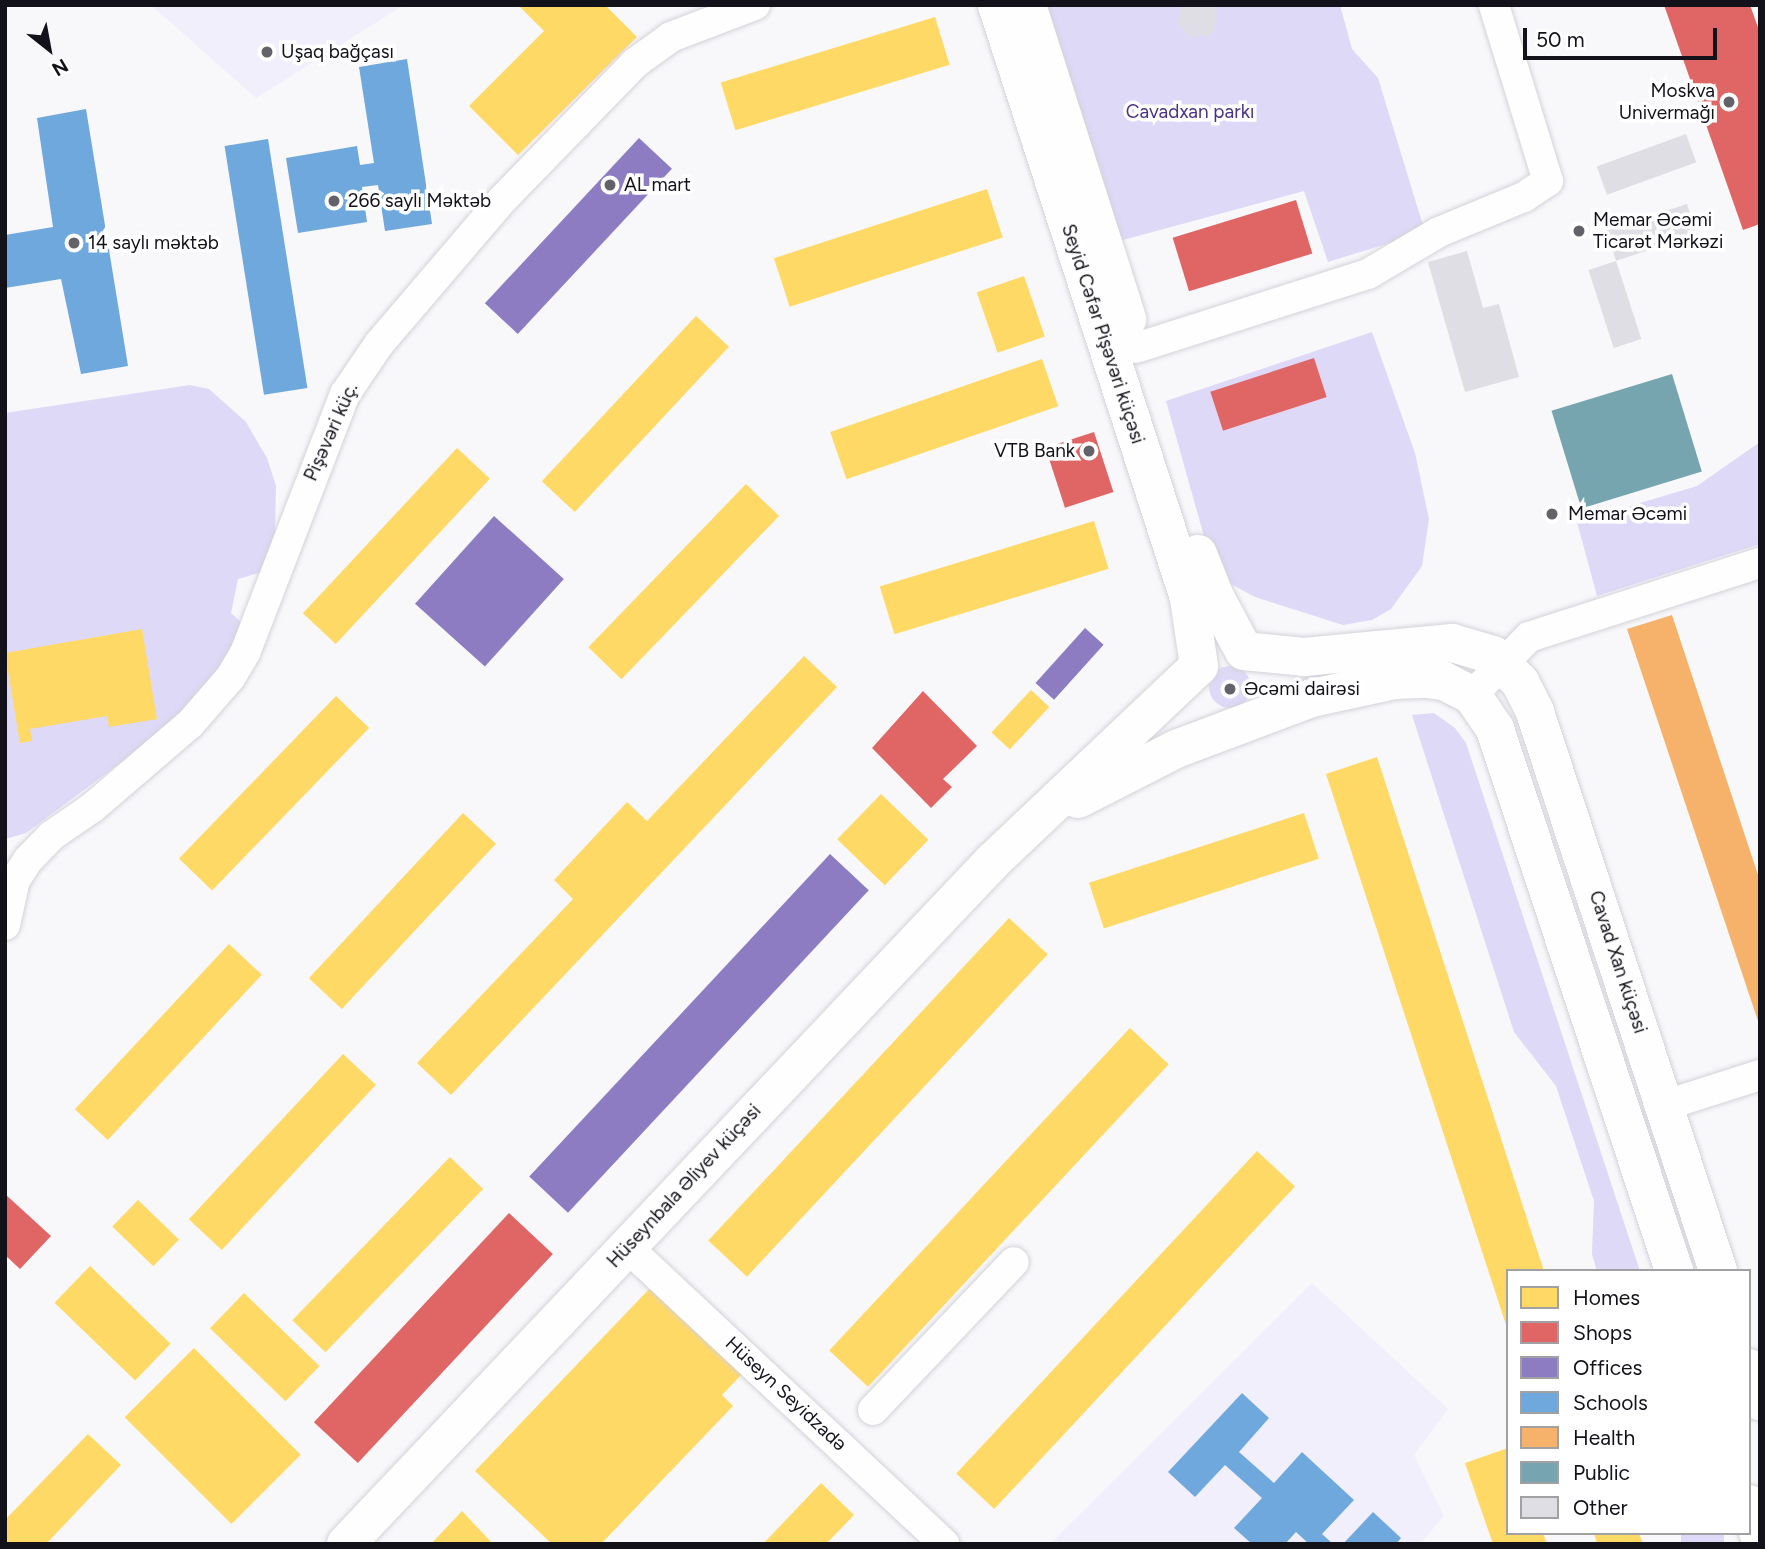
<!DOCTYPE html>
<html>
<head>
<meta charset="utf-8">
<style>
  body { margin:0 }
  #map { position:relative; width:1765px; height:1549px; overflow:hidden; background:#f8f7fa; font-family:Figtree,sans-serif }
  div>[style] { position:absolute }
  .built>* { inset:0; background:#f1effb }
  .green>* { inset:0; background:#ded9f7; transform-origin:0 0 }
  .round { border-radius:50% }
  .homes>* { inset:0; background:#ffd966; transform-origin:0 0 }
  .shops>* { inset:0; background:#e06666; transform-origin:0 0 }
  .offices>* { inset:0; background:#8e7cc3; transform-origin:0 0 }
  .schools>* { inset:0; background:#6fa8dc; transform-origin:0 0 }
  .health>* { inset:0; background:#f6b26b }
  .public>* { inset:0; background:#76a5af; transform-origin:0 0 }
  .building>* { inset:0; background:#dfdee4; transform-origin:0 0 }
  .roads { filter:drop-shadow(0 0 2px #d4d2d9) drop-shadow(0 0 2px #d4d2d9) }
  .minor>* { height:30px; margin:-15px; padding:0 15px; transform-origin:15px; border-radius:15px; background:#fefefe }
  .tertiary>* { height:38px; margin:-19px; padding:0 19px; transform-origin:19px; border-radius:19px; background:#fefefe }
  .dots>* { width:19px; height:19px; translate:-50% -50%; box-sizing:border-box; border:4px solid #fff; border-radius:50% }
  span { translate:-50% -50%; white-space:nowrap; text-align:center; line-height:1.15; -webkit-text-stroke:7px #fff; paint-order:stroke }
  .poi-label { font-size:19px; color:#13121a }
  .left { translate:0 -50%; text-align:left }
  .right { translate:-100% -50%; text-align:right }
  .park-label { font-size:19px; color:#493286 }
  .street-label { font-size:19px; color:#13121a }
  .frame { position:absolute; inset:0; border:7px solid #13121a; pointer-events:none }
  .legend { position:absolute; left:1506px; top:1269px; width:245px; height:266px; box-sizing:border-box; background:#fff; border:2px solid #a1a0a3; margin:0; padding:9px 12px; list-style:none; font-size:21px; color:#13121a }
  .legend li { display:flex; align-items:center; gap:14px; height:35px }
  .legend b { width:35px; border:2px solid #a1a0a3 }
  .north { position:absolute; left:14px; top:14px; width:70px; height:70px; -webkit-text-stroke:5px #fff; paint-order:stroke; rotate:149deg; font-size:19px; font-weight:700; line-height:28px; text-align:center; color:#13121a }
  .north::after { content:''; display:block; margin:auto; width:24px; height:32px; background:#13121a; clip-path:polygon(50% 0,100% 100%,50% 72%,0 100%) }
  .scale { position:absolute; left:1523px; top:28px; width:194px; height:32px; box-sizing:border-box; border:4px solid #13121a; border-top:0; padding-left:9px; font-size:21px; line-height:24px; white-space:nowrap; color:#13121a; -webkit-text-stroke:5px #fff; paint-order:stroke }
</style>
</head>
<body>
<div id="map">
  <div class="built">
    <div style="clip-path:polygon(151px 5px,404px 5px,256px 98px)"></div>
    <div style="clip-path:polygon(1312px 1283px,1448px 1409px,1414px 1455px,1444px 1516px,1420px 1544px,1050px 1544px)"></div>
  </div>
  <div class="green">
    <div style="clip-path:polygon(1043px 5px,1340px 5px,1352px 49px,1378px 78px,1425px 232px,1328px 262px,1304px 191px,1119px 241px)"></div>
    <div style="clip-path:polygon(1372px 332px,1415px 453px,1429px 519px,1422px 566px,1391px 609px,1372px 620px,1343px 625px,1255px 597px,1227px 582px,1207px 547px,1166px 401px)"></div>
    <div style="clip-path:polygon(190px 385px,209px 389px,246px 422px,267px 458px,276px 486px,275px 534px,262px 572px,238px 579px,231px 613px,243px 624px,209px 687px,167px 728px,26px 833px,5px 839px,5px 413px)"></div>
    <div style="clip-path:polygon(1760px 442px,1760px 544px,1597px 596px,1577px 522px,1697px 486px)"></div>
    <div class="round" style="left:1209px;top:666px;width:42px;height:42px"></div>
    <div style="clip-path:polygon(1434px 713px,1455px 728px,1466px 743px,1640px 1271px,1597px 1271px,1592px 1254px,1594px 1201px,1556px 1086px,1514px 1032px,1412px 715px)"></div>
    <div style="left:1681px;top:1533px;width:43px;height:11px"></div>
  </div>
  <div class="homes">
    <div style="clip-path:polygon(518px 5px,605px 5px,637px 37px,518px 155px,469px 106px,544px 31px)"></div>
    <div style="left:935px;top:17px;width:50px;height:224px;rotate:73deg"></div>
    <div style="left:987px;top:189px;width:51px;height:224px;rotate:72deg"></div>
    <div style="left:1024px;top:276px;width:64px;height:50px;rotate:71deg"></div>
    <div style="left:696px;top:316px;width:45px;height:226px;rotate:43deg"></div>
    <div style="left:1042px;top:359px;width:50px;height:224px;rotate:71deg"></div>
    <div style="left:457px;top:448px;width:45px;height:226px;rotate:43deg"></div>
    <div style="left:746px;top:484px;width:46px;height:227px;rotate:44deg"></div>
    <div style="left:1094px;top:521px;width:50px;height:224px;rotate:73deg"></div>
    <div style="clip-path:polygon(142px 629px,157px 719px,109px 727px,107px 716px,30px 729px,32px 741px,20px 743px,5px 653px)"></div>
    <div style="clip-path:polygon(804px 656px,837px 687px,451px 1095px,417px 1063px,573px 899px,554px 880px,627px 802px,647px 821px)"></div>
    <div style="left:1031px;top:690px;width:25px;height:58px;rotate:43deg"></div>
    <div style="left:336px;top:696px;width:46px;height:226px;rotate:44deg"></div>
    <div style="clip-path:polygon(1377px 757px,1544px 1271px,1508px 1271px,1508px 1331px,1326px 774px)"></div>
    <div style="left:881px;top:794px;width:66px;height:63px;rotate:44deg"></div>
    <div style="left:463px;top:813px;width:45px;height:226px;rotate:43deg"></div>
    <div style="left:1304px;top:813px;width:48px;height:226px;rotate:72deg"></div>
    <div style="left:1009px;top:918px;width:53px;height:441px;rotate:43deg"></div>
    <div style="left:229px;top:944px;width:45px;height:226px;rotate:43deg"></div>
    <div style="left:1130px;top:1028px;width:53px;height:441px;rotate:43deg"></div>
    <div style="left:343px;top:1054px;width:45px;height:226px;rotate:43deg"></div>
    <div style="left:1257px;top:1151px;width:52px;height:441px;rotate:43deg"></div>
    <div style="left:450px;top:1157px;width:46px;height:227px;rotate:44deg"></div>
    <div style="left:138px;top:1200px;width:57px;height:37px;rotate:44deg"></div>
    <div style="left:90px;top:1266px;width:112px;height:51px;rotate:44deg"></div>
    <div style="clip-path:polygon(654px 1284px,745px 1371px,722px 1395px,733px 1406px,601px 1544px,552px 1544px,475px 1471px)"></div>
    <div style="left:244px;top:1293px;width:105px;height:49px;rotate:44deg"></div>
    <div style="left:194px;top:1348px;width:151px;height:98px;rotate:45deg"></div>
    <div style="clip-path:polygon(88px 1434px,121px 1465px,46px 1544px,5px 1544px,5px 1520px)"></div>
    <div style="clip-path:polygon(1508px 1448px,1508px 1533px,1543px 1533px,1547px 1544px,1493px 1544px,1465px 1463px)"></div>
    <div style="clip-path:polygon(821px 1483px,854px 1515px,826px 1544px,763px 1544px)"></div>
    <div style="clip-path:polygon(462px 1511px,493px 1544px,431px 1544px)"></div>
    <div style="clip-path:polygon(1594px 1533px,1639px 1533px,1643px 1544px,1597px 1544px)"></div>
  </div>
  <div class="shops">
    <div style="clip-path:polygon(1664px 5px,1750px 5px,1760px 33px,1760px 224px,1743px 230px)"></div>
    <div style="left:1296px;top:200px;width:56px;height:129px;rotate:73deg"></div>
    <div style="left:1314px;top:358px;width:41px;height:109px;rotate:72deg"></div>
    <div style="left:1094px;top:432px;width:63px;height:51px;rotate:72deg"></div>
    <div style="clip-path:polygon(923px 691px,977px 746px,943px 779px,952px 787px,931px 808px,872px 748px)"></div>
    <div style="clip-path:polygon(5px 1194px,51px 1236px,20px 1269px,5px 1255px)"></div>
    <div style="left:509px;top:1213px;width:60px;height:286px;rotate:43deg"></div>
  </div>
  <div class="offices">
    <div style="left:639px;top:138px;width:45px;height:226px;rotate:43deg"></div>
    <div style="left:494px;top:516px;width:94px;height:118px;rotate:42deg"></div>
    <div style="left:1085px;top:628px;width:25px;height:74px;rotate:42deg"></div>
    <div style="left:830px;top:854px;width:53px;height:441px;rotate:43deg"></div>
  </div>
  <div class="schools">
    <div style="clip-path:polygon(407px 59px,432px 224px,385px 231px,378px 185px,362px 187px,367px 222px,298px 233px,286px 158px,357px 146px,360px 165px,374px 163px,359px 67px)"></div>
    <div style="clip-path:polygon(86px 109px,128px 366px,81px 374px,61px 279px,5px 288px,5px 235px,53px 227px,37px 118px)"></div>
    <div style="left:268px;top:139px;width:252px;height:44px;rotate:81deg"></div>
    <div style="clip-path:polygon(1242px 1393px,1269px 1418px,1239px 1452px,1274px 1483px,1302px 1452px,1354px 1500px,1322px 1534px,1333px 1544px,1309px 1544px,1296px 1532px,1285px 1544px,1252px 1544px,1234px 1528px,1262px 1498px,1225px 1465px,1195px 1497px,1168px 1472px)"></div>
    <div style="clip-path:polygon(1373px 1512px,1401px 1538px,1396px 1544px,1343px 1544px)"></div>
  </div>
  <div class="health">
    <div style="clip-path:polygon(1672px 615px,1760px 881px,1760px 1027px,1627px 629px)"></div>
  </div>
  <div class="public">
    <div style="left:1672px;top:374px;width:102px;height:126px;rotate:73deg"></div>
  </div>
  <div class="building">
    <div style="clip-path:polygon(1181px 5px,1215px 5px,1216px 29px,1210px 35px,1191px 37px,1178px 24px)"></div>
    <div style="left:1686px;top:134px;width:30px;height:95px;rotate:70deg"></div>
    <div style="left:1687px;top:204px;width:32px;height:85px;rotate:72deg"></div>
    <div style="clip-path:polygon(1467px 251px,1483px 308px,1499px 304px,1519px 377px,1465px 392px,1428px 262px)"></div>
    <div style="left:1616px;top:261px;width:82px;height:29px;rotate:72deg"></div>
  </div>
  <div class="roads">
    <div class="minor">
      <div style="left:1136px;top:348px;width:244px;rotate:-17.7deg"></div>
      <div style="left:1368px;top:274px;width:82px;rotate:-30.6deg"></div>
      <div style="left:1439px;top:232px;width:92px;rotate:-22.4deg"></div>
      <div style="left:1524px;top:197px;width:29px;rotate:-34deg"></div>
      <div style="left:1548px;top:181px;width:184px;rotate:-107.1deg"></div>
      <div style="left:1472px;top:695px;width:81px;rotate:-45.5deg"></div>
      <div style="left:1529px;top:637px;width:243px;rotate:-17.8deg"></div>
      <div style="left:5px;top:925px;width:46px;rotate:-77.5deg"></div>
      <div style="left:15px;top:880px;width:24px;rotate:-57deg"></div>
      <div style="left:28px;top:860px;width:33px;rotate:-46deg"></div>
      <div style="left:51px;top:836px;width:51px;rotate:-34.6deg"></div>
      <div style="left:93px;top:807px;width:128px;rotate:-40.6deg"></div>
      <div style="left:190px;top:724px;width:61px;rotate:-49deg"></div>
      <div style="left:230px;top:678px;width:29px;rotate:-59deg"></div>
      <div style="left:245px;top:653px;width:278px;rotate:-68.9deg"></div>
      <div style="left:345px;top:394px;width:60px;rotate:-55.8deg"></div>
      <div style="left:379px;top:344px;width:189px;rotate:-49.5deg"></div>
      <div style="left:502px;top:200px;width:191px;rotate:-45.8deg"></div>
      <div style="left:635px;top:63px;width:44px;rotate:-35.8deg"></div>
      <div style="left:671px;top:37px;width:90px;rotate:-20.9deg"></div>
      <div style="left:1666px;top:1105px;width:99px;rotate:-17.7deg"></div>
      <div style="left:626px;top:1246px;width:436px;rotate:43.1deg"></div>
      <div style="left:873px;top:1410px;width:204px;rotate:-46.4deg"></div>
    </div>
    <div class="tertiary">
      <div style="left:1027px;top:5px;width:330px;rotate:72.3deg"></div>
      <div style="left:1198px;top:554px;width:46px;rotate:68.4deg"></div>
      <div style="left:1215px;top:597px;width:61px;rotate:61.8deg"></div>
      <div style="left:1244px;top:651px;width:60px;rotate:5.7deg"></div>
      <div style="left:1304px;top:657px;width:149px;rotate:-5.4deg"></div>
      <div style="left:1452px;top:643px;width:43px;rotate:16.3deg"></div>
      <div style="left:1493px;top:655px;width:38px;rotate:45deg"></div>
      <div style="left:1520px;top:682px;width:34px;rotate:63deg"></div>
      <div style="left:1535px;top:712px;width:588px;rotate:71.87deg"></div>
      <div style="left:1078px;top:799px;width:110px;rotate:-27deg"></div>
      <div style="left:1176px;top:749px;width:145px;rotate:-20.6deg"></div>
      <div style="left:1312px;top:698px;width:85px;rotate:-12.2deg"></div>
      <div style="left:1395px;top:680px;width:32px;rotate:-2deg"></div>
      <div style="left:1427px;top:679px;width:17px;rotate:7deg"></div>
      <div style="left:1444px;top:681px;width:31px;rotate:27deg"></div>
      <div style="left:1472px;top:695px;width:41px;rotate:55.9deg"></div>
      <div style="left:1495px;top:729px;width:571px;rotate:71.72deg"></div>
      <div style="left:1749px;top:1368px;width:35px;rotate:72deg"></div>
      <div style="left:1749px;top:1504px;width:35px;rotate:72deg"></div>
      <div style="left:346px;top:1544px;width:942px;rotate:-46.55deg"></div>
      <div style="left:994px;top:860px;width:282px;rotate:-43.4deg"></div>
      <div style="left:1199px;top:666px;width:69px;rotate:-98.4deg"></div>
      <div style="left:1189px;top:598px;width:623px;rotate:-107.94deg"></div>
    </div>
  </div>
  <div class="dots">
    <div style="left:267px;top:52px;background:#636268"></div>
    <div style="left:1729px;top:102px;background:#636268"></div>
    <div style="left:610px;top:185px;background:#636268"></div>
    <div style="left:334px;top:201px;background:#636268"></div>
    <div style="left:1579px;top:231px;background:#636268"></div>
    <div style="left:74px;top:243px;background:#636268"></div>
    <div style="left:1089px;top:451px;background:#636268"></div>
    <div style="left:1552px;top:514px;background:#636268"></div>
    <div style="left:1230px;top:689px;background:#636268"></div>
  </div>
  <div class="poi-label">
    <span class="left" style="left:281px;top:52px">Uşaq bağçası</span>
    <span class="right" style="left:1715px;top:102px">Moskva<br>Univermağı</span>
    <span class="left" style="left:624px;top:185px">AL mart</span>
    <span class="left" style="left:348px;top:201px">266 saylı Məktəb</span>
    <span class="left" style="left:1593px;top:231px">Memar Əcəmi<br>Ticarət Mərkəzi</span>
    <span class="left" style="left:88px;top:243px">14 saylı məktəb</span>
    <span class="right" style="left:1075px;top:451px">VTB Bank</span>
    <span class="left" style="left:1568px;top:514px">Memar Əcəmi</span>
    <span class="left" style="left:1244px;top:689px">Əcəmi dairəsi</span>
  </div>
  <div class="park-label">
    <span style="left:1190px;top:112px">Cavadxan parkı</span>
  </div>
  <div class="street-label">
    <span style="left:1103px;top:334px;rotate:72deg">Seyid Cəfər Pişəvəri küçəsi</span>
    <span style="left:331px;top:432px;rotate:-66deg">Pişəvəri küç.</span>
    <span style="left:1618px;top:962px;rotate:72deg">Cavad Xan küçəsi</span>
    <span style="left:684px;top:1186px;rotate:-47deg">Hüseynbala Əliyev küçəsi</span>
    <span style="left:786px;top:1394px;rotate:43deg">Hüseyn Seyidzadə</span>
  </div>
  <div class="frame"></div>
  <ul class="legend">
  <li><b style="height:19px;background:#ffd966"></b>Homes</li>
  <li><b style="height:19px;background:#e06666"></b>Shops</li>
  <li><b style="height:19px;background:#8e7cc3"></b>Offices</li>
  <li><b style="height:19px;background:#6fa8dc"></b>Schools</li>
  <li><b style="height:19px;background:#f6b26b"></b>Health</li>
  <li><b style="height:19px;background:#76a5af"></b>Public</li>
  <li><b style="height:19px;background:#dfdee4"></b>Other</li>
  </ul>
  <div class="north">N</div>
  <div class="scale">50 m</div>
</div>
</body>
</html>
